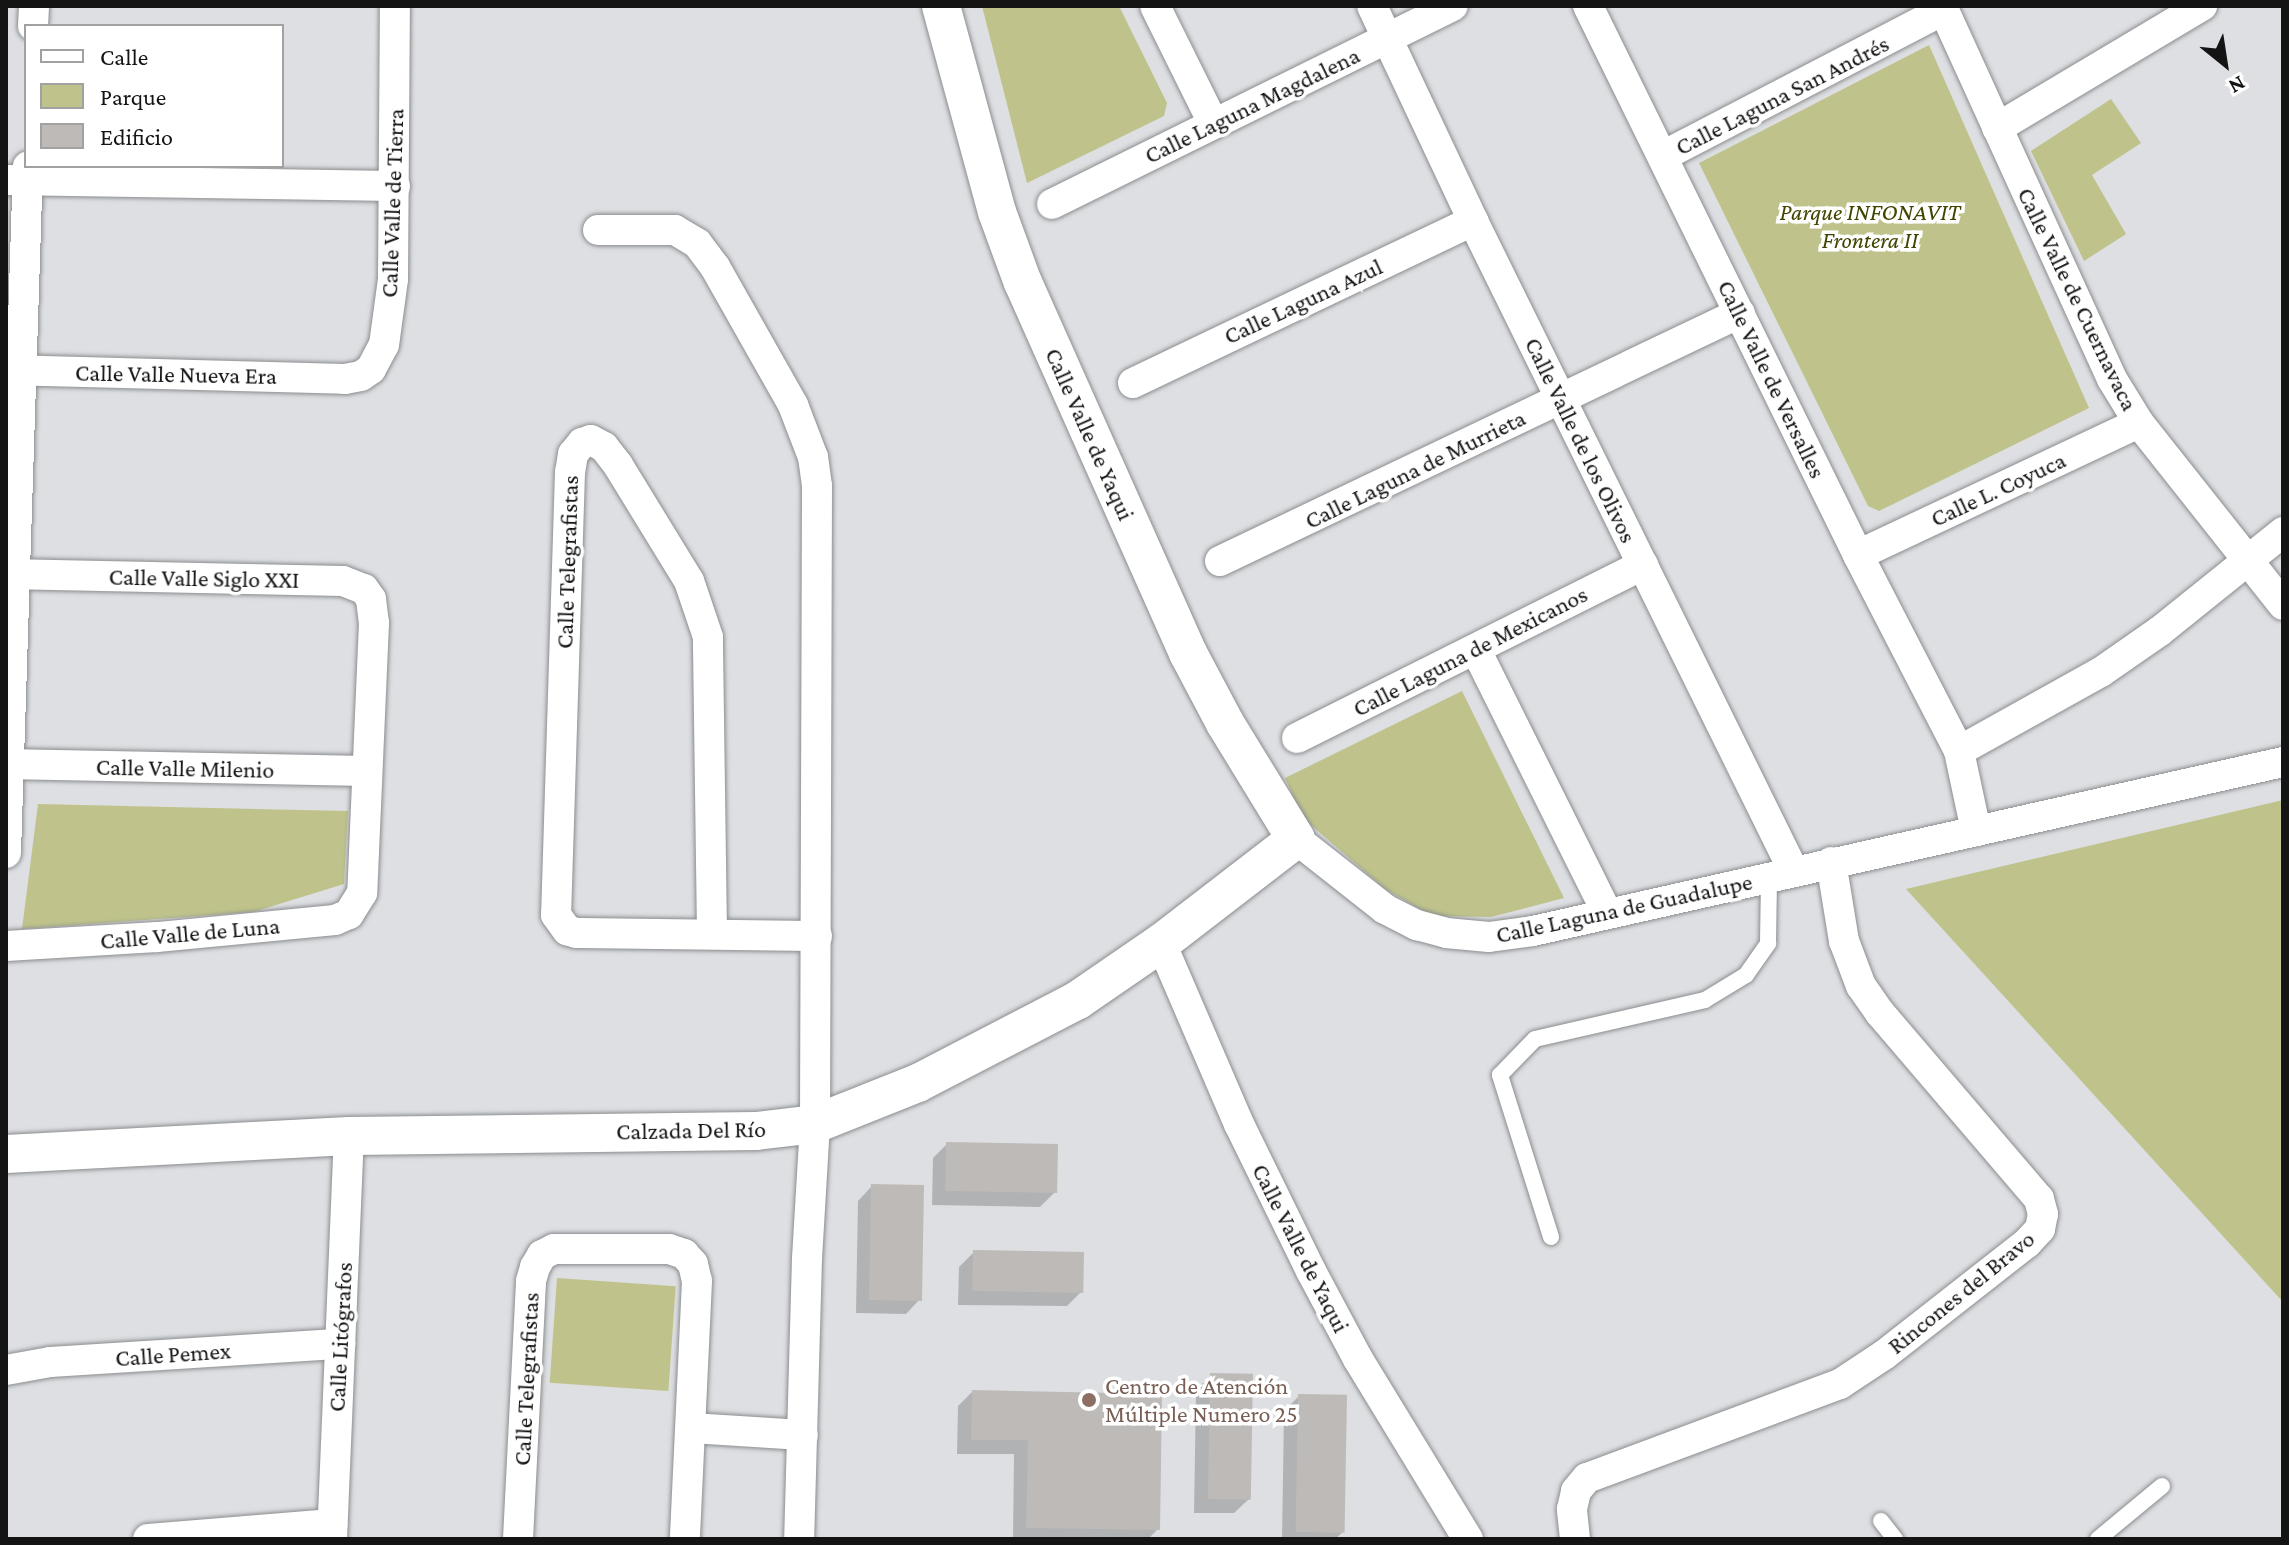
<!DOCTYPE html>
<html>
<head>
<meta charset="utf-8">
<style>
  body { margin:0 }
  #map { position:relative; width:2289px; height:1545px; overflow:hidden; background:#dddfe2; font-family:"Crimson Pro",serif }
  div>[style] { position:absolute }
  .green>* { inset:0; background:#bfc38b; transform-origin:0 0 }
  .shadow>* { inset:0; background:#0003 }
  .building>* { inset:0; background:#bdbab8; transform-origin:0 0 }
  .roads { filter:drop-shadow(0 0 2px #8b8d8f) drop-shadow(0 0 2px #8b8d8f) }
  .service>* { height:16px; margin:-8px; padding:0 8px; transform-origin:8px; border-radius:8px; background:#fff }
  .minor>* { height:30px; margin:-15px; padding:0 15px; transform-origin:15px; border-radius:15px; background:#fff }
  .tertiary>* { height:38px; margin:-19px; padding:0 19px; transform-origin:19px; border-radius:19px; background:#fff }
  .dots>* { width:22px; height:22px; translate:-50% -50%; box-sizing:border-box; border:4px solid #fff; border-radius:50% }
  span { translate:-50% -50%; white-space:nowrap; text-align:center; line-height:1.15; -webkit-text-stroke:7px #fff; paint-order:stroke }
  .street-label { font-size:24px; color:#141415 }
  .park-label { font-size:24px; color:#424400; font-style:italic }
  .education-label { font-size:24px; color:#785e54 }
  .left { translate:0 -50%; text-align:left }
  .frame { position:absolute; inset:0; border:8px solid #141415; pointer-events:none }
  .legend { position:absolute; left:24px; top:24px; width:260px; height:144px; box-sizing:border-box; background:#fff; border:2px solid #a1a1a1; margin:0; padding:10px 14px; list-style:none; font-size:24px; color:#141415 }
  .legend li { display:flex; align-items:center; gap:16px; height:40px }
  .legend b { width:40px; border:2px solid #a1a1a1 }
  .north { position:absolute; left:2185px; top:24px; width:80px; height:80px; -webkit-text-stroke:6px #fff; paint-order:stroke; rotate:150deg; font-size:22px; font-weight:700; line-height:32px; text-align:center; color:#141415 }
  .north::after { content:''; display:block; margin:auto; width:28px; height:36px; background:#141415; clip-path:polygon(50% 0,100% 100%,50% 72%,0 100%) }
</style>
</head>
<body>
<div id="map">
  <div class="green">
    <div style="clip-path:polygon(982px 6px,1119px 6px,1167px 103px,1164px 116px,1027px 183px)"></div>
    <div style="clip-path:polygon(1929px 45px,2089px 408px,1879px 511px,1868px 506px,1699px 163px)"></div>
    <div style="clip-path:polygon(2111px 99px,2141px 143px,2092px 175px,2126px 234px,2084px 261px,2031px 151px)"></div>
    <div style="clip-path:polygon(1462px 691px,1564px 898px,1491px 917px,1432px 916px,1385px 889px,1304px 819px,1285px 778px)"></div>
    <div style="clip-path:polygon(2283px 800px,2283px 1302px,1906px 889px)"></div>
    <div style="clip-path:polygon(38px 804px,348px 811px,344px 884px,253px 912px,22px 929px)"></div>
    <div style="left:557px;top:1278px;width:119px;height:105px;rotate:4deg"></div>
  </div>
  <div class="shadow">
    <div style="clip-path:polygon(947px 1144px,1055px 1192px,1040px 1207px,932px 1205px,933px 1158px)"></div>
    <div style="clip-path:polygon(872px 1186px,920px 1299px,906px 1314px,856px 1313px,858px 1201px)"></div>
    <div style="clip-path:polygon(974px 1252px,1081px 1292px,1067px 1306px,958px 1305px,959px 1267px)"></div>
    <div style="clip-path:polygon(1211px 1375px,1249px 1499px,1234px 1513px,1194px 1513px,1196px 1390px)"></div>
    <div style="clip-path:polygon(972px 1392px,1158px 1529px,1148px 1539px,1013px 1539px,1014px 1454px,957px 1454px,958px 1406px)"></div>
    <div style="clip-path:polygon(1299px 1396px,1343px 1532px,1335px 1539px,1282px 1539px,1284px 1411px)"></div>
  </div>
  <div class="building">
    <div style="left:946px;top:1142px;width:112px;height:49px;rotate:1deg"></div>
    <div style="left:871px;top:1184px;width:53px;height:116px;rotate:1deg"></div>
    <div style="left:973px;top:1250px;width:111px;height:41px;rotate:1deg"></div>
    <div style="left:1210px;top:1373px;width:43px;height:126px;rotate:1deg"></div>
    <div style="clip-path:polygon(972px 1390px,1162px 1394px,1160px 1530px,1026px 1528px,1028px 1440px,971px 1440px)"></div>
    <div style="left:1298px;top:1394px;width:49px;height:138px;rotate:1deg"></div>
  </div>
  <div class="roads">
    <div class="service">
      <div style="left:1551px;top:1237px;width:170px;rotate:-107.5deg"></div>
      <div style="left:1500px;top:1075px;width:50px;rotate:-45.8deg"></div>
      <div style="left:1535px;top:1039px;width:174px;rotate:-12.9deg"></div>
      <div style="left:1705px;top:1000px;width:48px;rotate:-31.4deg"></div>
      <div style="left:1746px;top:975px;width:39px;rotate:-55deg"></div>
      <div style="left:1768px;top:943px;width:65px;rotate:-89.1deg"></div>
      <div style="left:1881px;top:1521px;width:23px;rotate:52deg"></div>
      <div style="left:2098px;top:1539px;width:83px;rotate:-39.6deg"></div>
    </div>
    <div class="minor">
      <div style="left:1155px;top:6px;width:131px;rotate:63.6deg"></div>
      <div style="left:1372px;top:6px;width:238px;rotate:64.8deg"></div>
      <div style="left:1473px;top:221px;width:726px;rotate:63.75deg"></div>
      <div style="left:1588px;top:6px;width:612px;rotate:63.81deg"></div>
      <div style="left:1858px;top:555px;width:220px;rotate:62.7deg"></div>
      <div style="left:1959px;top:751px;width:82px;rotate:78deg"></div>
      <div style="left:1942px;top:6px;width:410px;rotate:65.5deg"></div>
      <div style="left:2112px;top:379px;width:52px;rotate:58.5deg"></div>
      <div style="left:2139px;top:423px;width:232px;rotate:51.6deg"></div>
      <div style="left:33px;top:26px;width:20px;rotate:-87deg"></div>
      <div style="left:1997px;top:128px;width:239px;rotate:-30.8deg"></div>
      <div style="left:1663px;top:156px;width:317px;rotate:-27.5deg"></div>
      <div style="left:6px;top:180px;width:389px;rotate:0.9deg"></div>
      <div style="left:1052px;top:204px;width:447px;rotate:-26.3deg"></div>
      <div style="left:598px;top:230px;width:77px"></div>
      <div style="left:675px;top:230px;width:26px;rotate:31deg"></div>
      <div style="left:697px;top:243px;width:30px;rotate:53deg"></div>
      <div style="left:715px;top:267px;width:159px;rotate:60.5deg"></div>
      <div style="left:793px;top:405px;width:56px;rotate:69deg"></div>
      <div style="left:813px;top:457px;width:29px;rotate:82deg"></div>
      <div style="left:817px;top:486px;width:638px;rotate:90.18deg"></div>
      <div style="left:815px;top:1124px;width:134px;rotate:93.4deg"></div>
      <div style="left:807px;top:1258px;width:281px;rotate:91.6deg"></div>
      <div style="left:6px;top:370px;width:339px;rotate:1.5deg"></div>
      <div style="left:345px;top:379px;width:16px;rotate:-11deg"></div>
      <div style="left:361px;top:376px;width:12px;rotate:-35deg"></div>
      <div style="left:371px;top:369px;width:27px;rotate:-62deg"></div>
      <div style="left:384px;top:345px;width:67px;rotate:-82.2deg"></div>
      <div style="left:393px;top:279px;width:273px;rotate:-89.6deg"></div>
      <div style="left:1133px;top:383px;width:377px;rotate:-25.5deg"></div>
      <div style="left:1858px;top:555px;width:310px;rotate:-25.2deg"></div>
      <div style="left:1220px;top:561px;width:576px;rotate:-25.5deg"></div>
      <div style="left:6px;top:574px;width:337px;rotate:1.2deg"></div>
      <div style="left:343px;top:581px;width:22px;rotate:21deg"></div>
      <div style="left:364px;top:589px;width:12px;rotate:55deg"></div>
      <div style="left:371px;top:599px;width:24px;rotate:83deg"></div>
      <div style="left:374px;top:623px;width:270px;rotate:92.5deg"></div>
      <div style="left:362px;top:893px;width:25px;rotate:122deg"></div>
      <div style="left:349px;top:914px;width:15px;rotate:157deg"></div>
      <div style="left:335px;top:920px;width:179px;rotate:174.5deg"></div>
      <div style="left:157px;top:937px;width:151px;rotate:176.6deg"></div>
      <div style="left:1476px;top:650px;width:294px;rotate:63.5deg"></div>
      <div style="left:1297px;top:738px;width:387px;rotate:-26.6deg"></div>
      <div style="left:1959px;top:751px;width:162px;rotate:-29.1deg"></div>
      <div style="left:2101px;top:672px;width:72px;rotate:-34.8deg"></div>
      <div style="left:2160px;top:631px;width:158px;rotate:-38.8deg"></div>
      <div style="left:6px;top:764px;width:359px;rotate:1.1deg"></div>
      <div style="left:1296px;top:839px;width:113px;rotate:38.2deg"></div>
      <div style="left:1385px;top:909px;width:36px;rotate:27deg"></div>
      <div style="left:1417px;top:925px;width:30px;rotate:15deg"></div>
      <div style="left:1446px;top:933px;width:43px;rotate:5.3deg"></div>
      <div style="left:1489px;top:937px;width:44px;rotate:-7.8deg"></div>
      <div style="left:1533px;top:931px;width:769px;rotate:-12.7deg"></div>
      <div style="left:6px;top:853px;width:687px;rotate:-88.17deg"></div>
      <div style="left:712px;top:933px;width:296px;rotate:-90.8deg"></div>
      <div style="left:708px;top:637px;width:59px;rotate:-108.7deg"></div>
      <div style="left:689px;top:581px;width:136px;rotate:-121.5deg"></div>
      <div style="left:618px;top:465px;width:23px;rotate:-128deg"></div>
      <div style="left:604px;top:447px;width:15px;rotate:-152deg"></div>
      <div style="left:591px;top:440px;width:9px;rotate:162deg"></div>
      <div style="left:582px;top:443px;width:14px;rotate:129deg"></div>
      <div style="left:573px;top:454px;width:18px;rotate:99deg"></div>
      <div style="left:570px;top:472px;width:443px;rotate:91.8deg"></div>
      <div style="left:556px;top:915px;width:19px;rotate:54deg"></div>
      <div style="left:567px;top:930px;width:9px;rotate:18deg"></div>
      <div style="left:576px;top:933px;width:241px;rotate:0.7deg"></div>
      <div style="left:1161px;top:943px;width:197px;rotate:66.7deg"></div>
      <div style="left:1239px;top:1124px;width:164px;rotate:63.9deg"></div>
      <div style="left:1311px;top:1271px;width:100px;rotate:61.9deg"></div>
      <div style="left:1358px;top:1359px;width:211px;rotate:58.6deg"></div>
      <div style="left:6px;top:1370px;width:45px;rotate:-10.3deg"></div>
      <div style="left:50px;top:1362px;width:291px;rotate:-3.6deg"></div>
      <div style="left:691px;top:1428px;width:112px;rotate:3.6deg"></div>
      <div style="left:148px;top:1539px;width:185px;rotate:-4.7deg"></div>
      <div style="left:332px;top:1539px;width:403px;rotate:-87.6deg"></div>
      <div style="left:518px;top:1539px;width:258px;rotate:-87.1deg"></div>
      <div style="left:531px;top:1281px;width:15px;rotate:-74deg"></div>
      <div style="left:535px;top:1267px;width:14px;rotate:-60deg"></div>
      <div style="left:542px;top:1255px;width:13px;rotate:-27deg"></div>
      <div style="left:554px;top:1249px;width:115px"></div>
      <div style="left:669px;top:1249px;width:16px;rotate:18deg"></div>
      <div style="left:684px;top:1254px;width:13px;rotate:48deg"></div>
      <div style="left:693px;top:1264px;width:17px;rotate:77deg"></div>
      <div style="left:697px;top:1281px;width:258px;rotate:92.7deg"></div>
      <div style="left:1575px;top:1539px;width:30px;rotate:-96deg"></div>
      <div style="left:1572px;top:1509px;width:18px;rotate:-77deg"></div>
      <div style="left:1576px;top:1491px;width:17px;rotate:-50deg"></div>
      <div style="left:1587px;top:1478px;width:270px;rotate:-20.4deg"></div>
      <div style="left:1840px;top:1384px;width:53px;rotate:-33.4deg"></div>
      <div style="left:1884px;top:1355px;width:182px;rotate:-38.1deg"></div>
      <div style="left:2027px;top:1243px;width:19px;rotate:-47deg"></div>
      <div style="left:2040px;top:1229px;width:15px;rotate:-79deg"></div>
      <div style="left:2043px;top:1214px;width:16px;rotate:-105deg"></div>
      <div style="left:2039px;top:1199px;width:245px;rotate:-130.5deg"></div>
      <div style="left:1880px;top:1013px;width:33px;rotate:-125deg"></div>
      <div style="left:1861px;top:986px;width:48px;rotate:-110.7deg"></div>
      <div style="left:1844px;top:941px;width:80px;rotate:-99.3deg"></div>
    </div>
    <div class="tertiary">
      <div style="left:6px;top:1154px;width:343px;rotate:-3deg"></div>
      <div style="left:349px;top:1136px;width:407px;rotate:-0.7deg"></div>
      <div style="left:756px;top:1131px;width:59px;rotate:-6.8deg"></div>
      <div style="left:815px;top:1124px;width:111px;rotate:-21.7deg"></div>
      <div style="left:918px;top:1083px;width:180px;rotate:-27.4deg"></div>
      <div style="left:1078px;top:1000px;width:101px;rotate:-34.5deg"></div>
      <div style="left:1161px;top:943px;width:170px;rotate:-37.6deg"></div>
      <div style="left:1296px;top:839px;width:136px;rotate:-121.5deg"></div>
      <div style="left:1225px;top:723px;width:79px;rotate:-117.9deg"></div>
      <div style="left:1188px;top:653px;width:405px;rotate:-114deg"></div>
      <div style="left:1023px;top:283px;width:76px;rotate:-110.1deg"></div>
      <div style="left:997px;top:212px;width:213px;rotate:-105.2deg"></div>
    </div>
  </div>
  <div class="dots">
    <div style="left:1089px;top:1400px;background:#8d6e63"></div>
  </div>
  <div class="street-label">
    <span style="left:1782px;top:95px;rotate:-27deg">Calle Laguna San Andrés</span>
    <span style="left:1252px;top:105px;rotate:-26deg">Calle Laguna Magdalena</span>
    <span style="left:392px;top:203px;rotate:-88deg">Calle Valle de Tierra</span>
    <span style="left:2078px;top:299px;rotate:64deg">Calle Valle de Cuernavaca</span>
    <span style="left:1303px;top:301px;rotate:-25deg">Calle Laguna Azul</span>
    <span style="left:176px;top:374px;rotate:1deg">Calle Valle Nueva Era</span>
    <span style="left:1772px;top:379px;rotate:64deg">Calle Valle de Versalles</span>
    <span style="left:1090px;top:434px;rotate:66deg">Calle Valle de Yaqui</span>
    <span style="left:1581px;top:440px;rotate:64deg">Calle Valle de los Olivos</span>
    <span style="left:1415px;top:469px;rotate:-26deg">Calle Laguna de Murrieta</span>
    <span style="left:1998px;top:489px;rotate:-25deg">Calle L. Coyuca</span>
    <span style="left:567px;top:562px;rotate:-88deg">Calle Telegrafistas</span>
    <span style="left:204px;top:578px;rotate:1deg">Calle Valle Siglo XXI</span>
    <span style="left:1470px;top:651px;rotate:-27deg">Calle Laguna de Mexicanos</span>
    <span style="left:185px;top:768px;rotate:1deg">Calle Valle Milenio</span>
    <span style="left:1624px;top:908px;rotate:-12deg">Calle Laguna de Guadalupe</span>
    <span style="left:190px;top:933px;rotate:-5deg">Calle Valle de Luna</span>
    <span style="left:691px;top:1130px;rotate:-1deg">Calzada Del Río</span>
    <span style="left:1301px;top:1248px;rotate:63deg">Calle Valle de Yaqui</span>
    <span style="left:1961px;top:1292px;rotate:-39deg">Rincones del Bravo</span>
    <span style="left:340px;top:1337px;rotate:-87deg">Calle Litógrafos</span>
    <span style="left:173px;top:1354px;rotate:-4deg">Calle Pemex</span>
    <span style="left:526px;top:1379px;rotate:-87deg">Calle Telegrafistas</span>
  </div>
  <div class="park-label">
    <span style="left:1870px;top:226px">Parque INFONAVIT<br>Frontera II</span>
  </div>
  <div class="education-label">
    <span class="left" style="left:1105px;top:1400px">Centro de Atención<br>Múltiple Numero 25</span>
  </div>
  <div class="frame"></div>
  <ul class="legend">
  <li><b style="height:10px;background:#fff"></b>Calle</li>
  <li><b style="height:22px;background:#bfc38b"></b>Parque</li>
  <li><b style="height:22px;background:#bdbab8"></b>Edificio</li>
  </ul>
  <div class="north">N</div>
</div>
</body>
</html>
